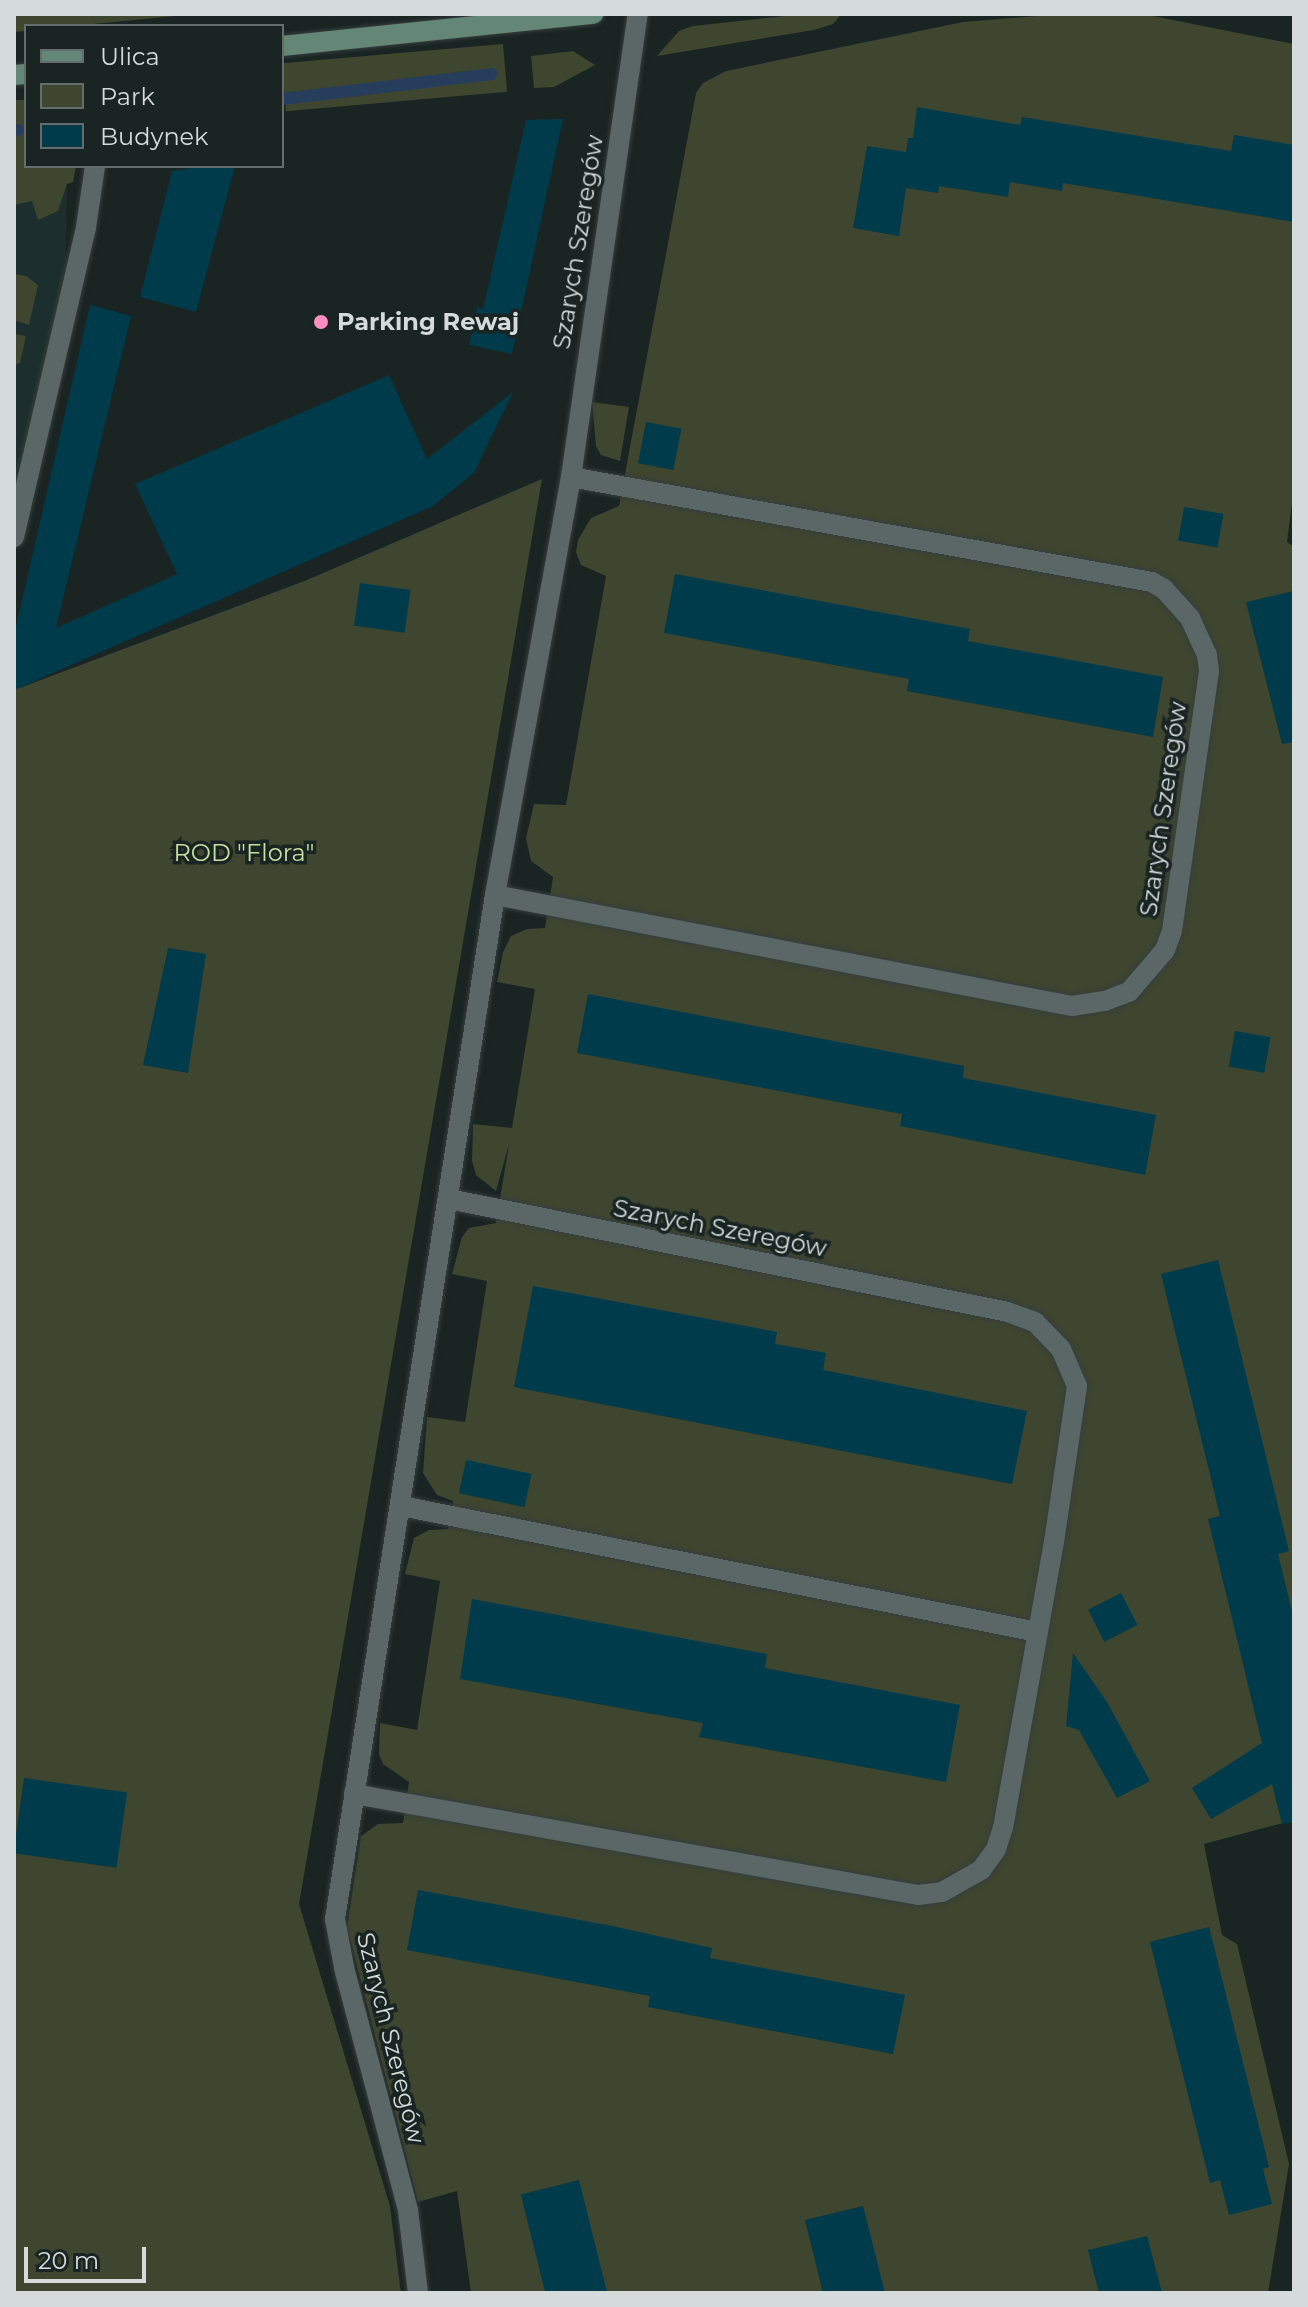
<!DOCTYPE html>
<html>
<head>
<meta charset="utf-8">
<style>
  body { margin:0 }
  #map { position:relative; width:1308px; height:2307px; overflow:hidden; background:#192423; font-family:Montserrat,sans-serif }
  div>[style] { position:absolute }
  .built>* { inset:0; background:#1c2f2e }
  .green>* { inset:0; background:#3e4630; transform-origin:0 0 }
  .stream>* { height:12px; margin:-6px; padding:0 6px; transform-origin:6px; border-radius:6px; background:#263e5c }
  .building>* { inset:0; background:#003b4b; transform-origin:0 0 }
  .roads { filter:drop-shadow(0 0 2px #363e3d) drop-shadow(0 0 2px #363e3d) }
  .lane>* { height:20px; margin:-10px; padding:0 10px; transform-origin:10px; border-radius:10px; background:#5b6766 }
  .street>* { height:20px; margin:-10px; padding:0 10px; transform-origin:10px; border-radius:10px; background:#5b6766 }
  .secondary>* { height:20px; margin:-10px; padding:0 10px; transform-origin:10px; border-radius:10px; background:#648676 }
  .dots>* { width:22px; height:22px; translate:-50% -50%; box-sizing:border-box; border:4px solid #192423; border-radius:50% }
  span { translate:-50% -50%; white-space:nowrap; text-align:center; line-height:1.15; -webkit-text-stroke:7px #192423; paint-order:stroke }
  .street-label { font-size:24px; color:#d4dbda }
  .poi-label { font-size:24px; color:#d4dbda; font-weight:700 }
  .left { translate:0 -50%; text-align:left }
  .park-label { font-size:24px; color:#c7df9c }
  .frame { position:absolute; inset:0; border:16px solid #d4dbda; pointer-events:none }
  .legend { position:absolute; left:24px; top:24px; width:260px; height:144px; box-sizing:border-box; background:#192423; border:2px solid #646d6c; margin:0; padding:10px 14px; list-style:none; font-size:24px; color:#d4dbda }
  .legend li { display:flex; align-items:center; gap:16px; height:40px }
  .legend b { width:40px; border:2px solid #646d6c }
  .scale { position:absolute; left:24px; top:2247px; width:122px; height:36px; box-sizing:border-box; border:4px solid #d4dbda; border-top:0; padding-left:10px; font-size:24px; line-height:28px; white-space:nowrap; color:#d4dbda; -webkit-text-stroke:6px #192423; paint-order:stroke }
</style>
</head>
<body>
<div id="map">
  <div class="built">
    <div style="clip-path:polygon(67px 171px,65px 314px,14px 520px,14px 187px)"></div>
  </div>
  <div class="green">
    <div style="clip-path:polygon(14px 14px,195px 14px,73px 26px,26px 26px,26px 31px,14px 32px)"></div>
    <div style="clip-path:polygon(803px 14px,839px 14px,839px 17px,833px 24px,814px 30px,657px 56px,679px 31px,693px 26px)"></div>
    <div style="clip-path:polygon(1048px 15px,1153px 16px,1294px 44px,1294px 487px,1287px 542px,1294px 547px,1294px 1820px,1204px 1844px,1222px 1935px,1237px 1944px,1289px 2164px,1268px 2293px,471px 2293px,457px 2191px,418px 2202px,347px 1927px,361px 1836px,378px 1824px,403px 1823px,409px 1782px,383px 1764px,379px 1754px,380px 1723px,417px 1730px,440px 1581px,405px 1574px,414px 1538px,429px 1530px,448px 1529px,453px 1501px,437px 1495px,423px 1473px,427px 1417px,465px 1422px,487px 1281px,452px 1274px,462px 1237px,469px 1228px,496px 1223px,509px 1144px,496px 1191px,476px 1175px,472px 1161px,473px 1124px,512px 1128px,535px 989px,497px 982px,503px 952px,511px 936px,527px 929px,545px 928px,553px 877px,531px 861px,526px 838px,534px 804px,566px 805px,606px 576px,581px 565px,576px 552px,578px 540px,591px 518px,619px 506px,696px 93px,703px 83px,726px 71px,963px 22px)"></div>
    <div style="left:503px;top:44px;width:48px;height:222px;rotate:85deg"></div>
    <div style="clip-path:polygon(573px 51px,595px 65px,554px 87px,534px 88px,531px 56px)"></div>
    <div style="clip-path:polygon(14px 100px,26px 100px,26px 166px,76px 166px,73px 182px,67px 184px,58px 211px,38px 220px,32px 201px,14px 205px)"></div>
    <div style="clip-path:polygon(14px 274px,26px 276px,38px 285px,29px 325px,14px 320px)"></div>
    <div style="clip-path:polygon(14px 334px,26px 336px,20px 363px,14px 365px)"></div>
    <div style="clip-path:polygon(592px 402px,629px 407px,620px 461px,601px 455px,596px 446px)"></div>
    <div style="clip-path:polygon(542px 479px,299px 1904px,390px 2206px,401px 2293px,14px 2293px,14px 690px,307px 580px)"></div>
  </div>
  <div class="stream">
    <div style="left:282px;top:99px;width:211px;rotate:-6.8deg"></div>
    <div style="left:14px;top:131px;width:4px;rotate:-14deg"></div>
  </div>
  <div class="building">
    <div style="clip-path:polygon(917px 107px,1020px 125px,1022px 117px,1231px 151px,1234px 135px,1294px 145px,1294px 222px,1063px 183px,1062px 191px,1010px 182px,1008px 197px,939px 186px,938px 193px,906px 188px,899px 236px,853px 228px,867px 146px,906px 152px,908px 138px,913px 138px)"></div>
    <div style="clip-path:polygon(563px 119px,512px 354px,469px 345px,477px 307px,483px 309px,526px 120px)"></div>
    <div style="clip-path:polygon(205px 166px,235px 166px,196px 312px,140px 297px,172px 171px)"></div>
    <div style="clip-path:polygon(90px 305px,131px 316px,56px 628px,177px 574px,135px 484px,389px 375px,427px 459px,513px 392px,474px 473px,433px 506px,14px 690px,14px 635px)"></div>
    <div style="left:646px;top:422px;width:36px;height:42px;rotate:11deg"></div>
    <div style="left:1184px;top:507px;width:40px;height:34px;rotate:10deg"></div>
    <div style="clip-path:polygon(675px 574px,970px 629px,968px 641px,1163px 677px,1153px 737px,907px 691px,909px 679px,664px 633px)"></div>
    <div style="left:360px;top:583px;width:51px;height:43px;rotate:8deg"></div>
    <div style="clip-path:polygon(1294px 591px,1294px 742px,1282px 744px,1246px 602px)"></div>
    <div style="clip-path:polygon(168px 948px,206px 954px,188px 1073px,143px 1065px)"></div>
    <div style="clip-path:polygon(588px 994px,964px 1066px,963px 1078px,1156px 1115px,1145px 1175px,900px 1126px,902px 1114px,577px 1053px)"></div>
    <div style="left:1235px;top:1031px;width:36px;height:36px;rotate:10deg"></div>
    <div style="clip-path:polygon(1218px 1260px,1289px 1551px,1278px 1554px,1294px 1619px,1294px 1822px,1282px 1824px,1272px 1784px,1211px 1819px,1192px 1788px,1262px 1743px,1208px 1519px,1220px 1516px,1161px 1274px)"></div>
    <div style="clip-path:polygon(533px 1286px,777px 1332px,775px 1344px,826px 1353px,823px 1370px,1027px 1411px,1012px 1484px,514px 1387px)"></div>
    <div style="left:466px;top:1460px;width:67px;height:34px;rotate:12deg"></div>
    <div style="left:1121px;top:1593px;width:36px;height:37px;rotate:63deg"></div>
    <div style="clip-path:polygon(472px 1599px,767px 1654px,765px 1668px,960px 1705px,946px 1782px,699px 1737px,703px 1723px,460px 1679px)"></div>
    <div style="clip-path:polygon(1073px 1653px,1107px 1702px,1150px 1781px,1117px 1798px,1079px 1730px,1066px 1726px)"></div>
    <div style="left:24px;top:1778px;width:104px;height:76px;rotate:8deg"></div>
    <div style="clip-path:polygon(418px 1890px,612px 1926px,712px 1948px,710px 1958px,905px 1995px,893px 2054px,648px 2007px,650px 1996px,407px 1950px)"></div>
    <div style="clip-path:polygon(1209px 1927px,1269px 2167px,1263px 2169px,1272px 2204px,1229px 2215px,1220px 2180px,1210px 2183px,1150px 1942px)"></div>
    <div style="left:579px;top:2180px;width:117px;height:60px;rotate:76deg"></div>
    <div style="clip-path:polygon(863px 2206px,885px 2293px,823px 2293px,805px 2220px)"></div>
    <div style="clip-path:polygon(1147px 2236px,1162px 2293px,1099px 2293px,1088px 2250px)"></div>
  </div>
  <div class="roads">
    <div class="lane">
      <div style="left:14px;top:537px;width:318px;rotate:-76.9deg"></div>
      <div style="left:86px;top:227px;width:62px;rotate:-81.6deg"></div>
      <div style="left:495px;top:895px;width:588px;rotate:10.89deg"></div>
      <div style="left:1072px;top:1006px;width:33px;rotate:-9deg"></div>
      <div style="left:1105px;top:1001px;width:26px;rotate:-21deg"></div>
      <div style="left:1129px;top:992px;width:55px;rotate:-49.4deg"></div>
      <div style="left:1165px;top:950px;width:20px;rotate:-70deg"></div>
      <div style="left:1172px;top:931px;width:263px;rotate:-81.9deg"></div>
      <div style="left:1209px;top:671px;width:16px;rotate:-97deg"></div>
      <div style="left:1207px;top:655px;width:41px;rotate:-114.7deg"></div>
      <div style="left:1190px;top:618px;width:39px;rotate:-132deg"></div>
      <div style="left:1164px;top:589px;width:14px;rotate:-150deg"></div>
      <div style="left:1152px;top:582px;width:590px;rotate:-169.76deg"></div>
      <div style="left:401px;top:1506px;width:649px;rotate:11.19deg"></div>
      <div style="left:354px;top:1794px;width:573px;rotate:10.15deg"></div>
      <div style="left:918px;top:1895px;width:24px;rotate:-7deg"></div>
      <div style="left:942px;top:1892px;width:45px;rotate:-29.4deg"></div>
      <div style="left:981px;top:1870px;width:26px;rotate:-54deg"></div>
      <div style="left:996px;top:1849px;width:22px;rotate:-72deg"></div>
      <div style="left:1003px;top:1828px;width:291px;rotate:-79.9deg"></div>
      <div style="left:1054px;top:1542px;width:158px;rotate:-81.6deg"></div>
      <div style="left:1077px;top:1386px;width:40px;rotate:-113.4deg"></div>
      <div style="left:1061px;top:1349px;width:37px;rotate:-134deg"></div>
      <div style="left:1035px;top:1322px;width:29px;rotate:-160deg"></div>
      <div style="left:1008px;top:1312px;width:570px;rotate:-168.57deg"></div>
    </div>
    <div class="street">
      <div style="left:418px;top:2293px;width:84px;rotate:-96.9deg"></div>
      <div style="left:408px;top:2210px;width:251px;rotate:-104.8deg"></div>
      <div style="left:344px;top:1967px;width:49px;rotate:-100.6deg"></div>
      <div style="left:335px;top:1919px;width:1036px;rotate:-81.12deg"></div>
      <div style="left:495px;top:895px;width:425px;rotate:-79.7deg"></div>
      <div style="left:571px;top:477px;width:468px;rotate:-81.8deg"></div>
    </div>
    <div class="secondary">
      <div style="left:282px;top:46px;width:313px;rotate:-5.9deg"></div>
      <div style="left:14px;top:75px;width:12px;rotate:-5deg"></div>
    </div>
  </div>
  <div class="dots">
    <div style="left:321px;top:322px;background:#fd8ebf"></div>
  </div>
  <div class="street-label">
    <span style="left:578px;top:242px;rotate:-81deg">Szarych Szeregów</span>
    <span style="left:1163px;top:809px;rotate:-82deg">Szarych Szeregów</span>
    <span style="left:720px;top:1228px;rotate:11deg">Szarych Szeregów</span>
    <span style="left:391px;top:2038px;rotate:76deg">Szarych Szeregów</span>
  </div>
  <div class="poi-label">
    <span class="left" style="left:337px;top:322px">Parking Rewaj</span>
  </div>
  <div class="park-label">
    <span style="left:244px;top:853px">ROD "Flora"</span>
  </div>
  <div class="frame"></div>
  <ul class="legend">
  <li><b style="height:10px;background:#648676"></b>Ulica</li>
  <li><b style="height:22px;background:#3e4630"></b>Park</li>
  <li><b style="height:22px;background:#003b4b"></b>Budynek</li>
  </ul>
  <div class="scale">20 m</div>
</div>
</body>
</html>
